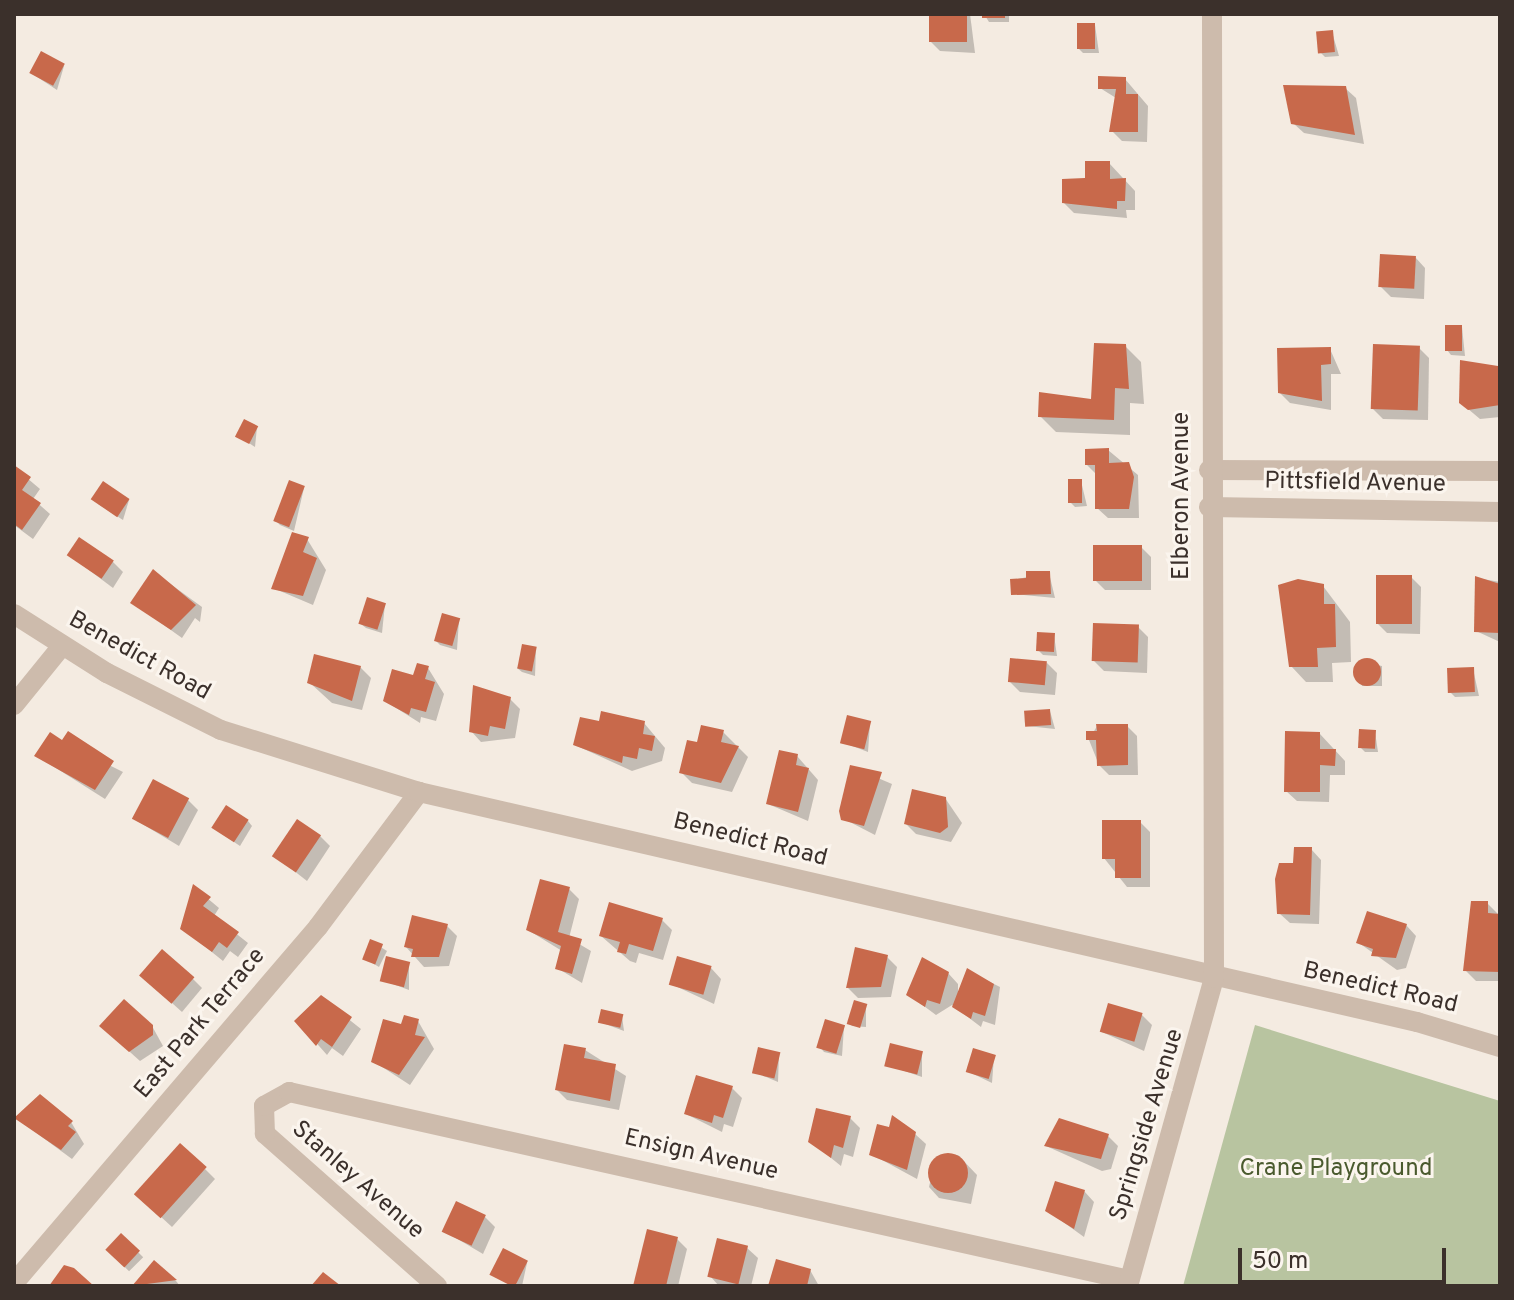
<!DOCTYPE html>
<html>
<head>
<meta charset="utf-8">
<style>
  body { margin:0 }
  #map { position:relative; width:1514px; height:1300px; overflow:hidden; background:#f4ebe1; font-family:Overpass,sans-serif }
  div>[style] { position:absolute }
  .green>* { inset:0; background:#b8c4a0 }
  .shadow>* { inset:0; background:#0003; transform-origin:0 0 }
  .building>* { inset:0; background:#c8694b; transform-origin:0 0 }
  .round { border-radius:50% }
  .minor>* { height:20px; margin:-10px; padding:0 10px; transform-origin:10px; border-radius:10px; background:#cdbbac }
  .tertiary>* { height:20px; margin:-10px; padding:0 10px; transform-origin:10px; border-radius:10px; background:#cdbbac }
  span { translate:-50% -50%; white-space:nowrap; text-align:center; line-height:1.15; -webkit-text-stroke:6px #fbf5ee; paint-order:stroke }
  .street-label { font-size:24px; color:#3b302b }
  .park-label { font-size:24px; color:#4a5a2e }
  .frame { position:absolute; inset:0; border:16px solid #3b302b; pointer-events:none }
  .scale { position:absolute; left:1238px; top:1248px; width:208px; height:36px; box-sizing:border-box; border:4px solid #3b302b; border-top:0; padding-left:10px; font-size:24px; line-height:28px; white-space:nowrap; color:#3b302b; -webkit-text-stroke:6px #fbf5ee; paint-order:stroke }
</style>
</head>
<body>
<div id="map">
  <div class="green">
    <div style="clip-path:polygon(1255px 1025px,1500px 1101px,1500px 1286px,1183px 1286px)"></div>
  </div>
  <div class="shadow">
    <div style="clip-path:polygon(931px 14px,970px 14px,975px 53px,940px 51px,930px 41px)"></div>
    <div style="clip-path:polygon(984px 14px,1009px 14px,1009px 22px,989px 22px)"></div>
    <div style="clip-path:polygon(1095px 25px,1099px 53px,1083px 53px,1078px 48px)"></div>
    <div style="clip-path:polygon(1332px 32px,1339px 56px,1325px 57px,1320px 52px)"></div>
    <div style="clip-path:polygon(64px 66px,57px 90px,31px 73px)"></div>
    <div style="clip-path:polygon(1125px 79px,1148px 106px,1147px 142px,1122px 141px,1112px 131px,1116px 98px,1100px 88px)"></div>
    <div style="clip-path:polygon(1345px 88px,1356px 98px,1364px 144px,1304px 133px,1293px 123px)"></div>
    <div style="clip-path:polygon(1109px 163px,1135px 191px,1135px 210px,1126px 210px,1127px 218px,1074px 213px,1064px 203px)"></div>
    <div style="clip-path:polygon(1415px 257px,1425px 268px,1424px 299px,1391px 297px,1381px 287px)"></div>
    <div style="clip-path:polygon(1462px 327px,1465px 356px,1451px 355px,1447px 350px)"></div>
    <div style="clip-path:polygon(1125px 346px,1141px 362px,1144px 404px,1130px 403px,1130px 435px,1056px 432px,1040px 416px,1093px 402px)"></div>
    <div style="clip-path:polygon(1419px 348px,1429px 358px,1428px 420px,1383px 419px,1373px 409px)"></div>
    <div style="clip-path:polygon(1330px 349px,1341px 374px,1331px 374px,1331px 410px,1290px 403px,1280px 393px)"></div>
    <div style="clip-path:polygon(1497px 368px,1500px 417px,1480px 419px,1461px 403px)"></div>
    <div style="clip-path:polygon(257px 427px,255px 447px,238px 436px)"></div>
    <div style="clip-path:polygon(1108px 450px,1138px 475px,1139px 518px,1108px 518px,1097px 508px,1097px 475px,1087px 465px)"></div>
    <div style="clip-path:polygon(14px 467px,40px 489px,33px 499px,50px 514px,33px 539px,14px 525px)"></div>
    <div style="clip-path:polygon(1081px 481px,1087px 506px,1075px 507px,1070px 502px)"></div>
    <div style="clip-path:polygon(304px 488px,294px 531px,280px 525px,276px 521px)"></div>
    <div style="clip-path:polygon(129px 500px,123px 520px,98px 504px)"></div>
    <div style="clip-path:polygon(307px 539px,326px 570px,313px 605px,273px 588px)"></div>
    <div style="clip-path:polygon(1141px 547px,1151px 557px,1151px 590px,1105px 590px,1095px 580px)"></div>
    <div style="clip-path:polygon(69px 555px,113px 562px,123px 572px,113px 588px)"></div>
    <div style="clip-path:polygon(154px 572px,202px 607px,200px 622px,195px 618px,182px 638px,133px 603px)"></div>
    <div style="clip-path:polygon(1049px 573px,1055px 598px,1013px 594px,1012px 580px)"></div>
    <div style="clip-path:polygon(1411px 577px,1421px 587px,1420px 634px,1387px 633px,1377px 623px)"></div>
    <div style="clip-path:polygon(1477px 578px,1500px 582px,1500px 642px,1476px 631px)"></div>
    <div style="clip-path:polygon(1323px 586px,1350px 622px,1351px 662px,1332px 663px,1333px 682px,1306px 682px,1291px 666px)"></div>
    <div style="clip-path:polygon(385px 604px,382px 633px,366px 628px,361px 624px)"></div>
    <div style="clip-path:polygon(459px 620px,457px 650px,440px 645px,436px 641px)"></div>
    <div style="clip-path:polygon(1138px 627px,1148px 637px,1147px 673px,1104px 671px,1094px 661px)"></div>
    <div style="clip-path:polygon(1054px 635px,1057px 656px,1043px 655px,1038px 650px)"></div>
    <div style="clip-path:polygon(536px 649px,535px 676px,522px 672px,517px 668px)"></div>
    <div style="clip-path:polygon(1358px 661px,1382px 666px,1382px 686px,1362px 686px)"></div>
    <div style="clip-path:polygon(1047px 663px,1057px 673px,1055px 695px,1020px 692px,1010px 682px)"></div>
    <div style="clip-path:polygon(360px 667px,371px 678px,362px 710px,332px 703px,309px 682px)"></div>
    <div style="clip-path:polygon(428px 668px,444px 694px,436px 721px,421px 717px,420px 723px,385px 701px)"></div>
    <div style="clip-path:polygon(1473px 669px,1479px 696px,1455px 697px,1450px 692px)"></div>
    <div style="clip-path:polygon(510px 699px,520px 709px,515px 738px,481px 742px,471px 731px)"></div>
    <div style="clip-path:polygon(1050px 711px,1055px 729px,1027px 726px)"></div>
    <div style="clip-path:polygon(644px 723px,665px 748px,662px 761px,632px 771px,575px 745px,600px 724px)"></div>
    <div style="clip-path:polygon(870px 723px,868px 752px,842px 742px)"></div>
    <div style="clip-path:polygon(1097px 726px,1127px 726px,1137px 736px,1138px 775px,1109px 775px,1099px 765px,1089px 740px)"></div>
    <div style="clip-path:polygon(723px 732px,748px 757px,732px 792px,692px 783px,681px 772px,698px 745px)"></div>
    <div style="clip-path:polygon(1375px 732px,1378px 752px,1365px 752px,1360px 747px)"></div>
    <div style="clip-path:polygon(1320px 734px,1345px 761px,1345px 775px,1330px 775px,1329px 802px,1297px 801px,1286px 791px)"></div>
    <div style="clip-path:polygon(63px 742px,123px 772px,105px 799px,37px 756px)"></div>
    <div style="clip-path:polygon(797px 756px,818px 780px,808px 821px,768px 804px)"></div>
    <div style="clip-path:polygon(852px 767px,892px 784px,875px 835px,844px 819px)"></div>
    <div style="clip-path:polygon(945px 798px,962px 823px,951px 842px,916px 834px,906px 824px)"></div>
    <div style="clip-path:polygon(188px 800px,198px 810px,179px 846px,134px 819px)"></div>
    <div style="clip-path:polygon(248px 821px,252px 826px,240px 846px,219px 832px)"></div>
    <div style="clip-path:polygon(1140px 822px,1150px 832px,1150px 887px,1127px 887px,1104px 858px)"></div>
    <div style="clip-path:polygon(320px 836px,330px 846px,307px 881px,275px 856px)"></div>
    <div style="clip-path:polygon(1311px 849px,1321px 860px,1319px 924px,1290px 923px,1279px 913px,1295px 865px)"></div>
    <div style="clip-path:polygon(194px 887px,219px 908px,214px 916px,248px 943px,238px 957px,230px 951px,223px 961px,182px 928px)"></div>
    <div style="clip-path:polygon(569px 889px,579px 899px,569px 938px,591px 951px,582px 983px,557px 968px,562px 951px,528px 930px)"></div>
    <div style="clip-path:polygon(1487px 903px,1500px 916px,1500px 981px,1476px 981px,1465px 970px)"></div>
    <div style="clip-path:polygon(662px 920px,672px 930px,663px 960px,639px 953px,636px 963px,630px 961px,601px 936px)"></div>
    <div style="clip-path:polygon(1406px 925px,1416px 936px,1406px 968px,1397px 970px,1359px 943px)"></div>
    <div style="clip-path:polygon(447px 926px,457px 936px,449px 966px,424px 967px,406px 947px)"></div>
    <div style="clip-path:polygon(371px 941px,387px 951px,379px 967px,364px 958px)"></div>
    <div style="clip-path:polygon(887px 957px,897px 967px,891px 997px,858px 998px,848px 988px)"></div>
    <div style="clip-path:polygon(409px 963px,409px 990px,382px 980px)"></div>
    <div style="clip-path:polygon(711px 968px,721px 979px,714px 1004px,671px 984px)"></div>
    <div style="clip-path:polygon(968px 971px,1000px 987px,995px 1025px,983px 1021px,981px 1027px,952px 1005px,936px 1015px,909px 995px,948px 973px,958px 984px,958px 997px)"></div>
    <div style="clip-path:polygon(192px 978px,202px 988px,182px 1012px,152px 985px)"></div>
    <div style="clip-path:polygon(322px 998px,361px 1029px,343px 1056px,332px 1048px,327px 1055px,297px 1021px)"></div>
    <div style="clip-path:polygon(866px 1006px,866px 1027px,852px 1026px,850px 1023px)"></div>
    <div style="clip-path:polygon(1142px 1015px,1152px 1025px,1144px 1051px,1102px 1032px)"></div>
    <div style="clip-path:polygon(622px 1016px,624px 1031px,600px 1022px)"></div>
    <div style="clip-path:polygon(418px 1021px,434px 1049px,410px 1085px,373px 1061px,403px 1027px)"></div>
    <div style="clip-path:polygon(152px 1026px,163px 1046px,140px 1061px,112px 1036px)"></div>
    <div style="clip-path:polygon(844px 1027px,842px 1056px,824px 1052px,820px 1047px)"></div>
    <div style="clip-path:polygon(585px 1050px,626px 1076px,619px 1110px,567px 1100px,557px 1090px)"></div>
    <div style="clip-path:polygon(922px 1053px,922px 1077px,887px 1065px)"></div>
    <div style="clip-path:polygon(779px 1054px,778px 1082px,754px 1072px)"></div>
    <div style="clip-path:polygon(994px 1057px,992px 1083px,967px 1071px)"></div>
    <div style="clip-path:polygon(732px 1088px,742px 1098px,733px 1127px,724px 1124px,722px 1132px,686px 1114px)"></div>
    <div style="clip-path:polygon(16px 1118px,71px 1122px,84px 1144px,72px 1159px)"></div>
    <div style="clip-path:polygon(850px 1118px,860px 1128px,853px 1157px,844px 1154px,841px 1166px,810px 1141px)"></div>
    <div style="clip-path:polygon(915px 1134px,926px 1144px,917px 1179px,871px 1154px)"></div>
    <div style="clip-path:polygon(1108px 1136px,1118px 1146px,1111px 1169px,1102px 1171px,1046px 1146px)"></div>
    <div style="clip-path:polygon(958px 1155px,977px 1175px,971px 1204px,939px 1198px,929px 1187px,936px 1157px)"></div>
    <div style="clip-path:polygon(205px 1169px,215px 1179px,172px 1227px,147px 1204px)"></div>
    <div style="clip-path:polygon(1084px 1191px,1094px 1202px,1084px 1237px,1048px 1211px)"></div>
    <div style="clip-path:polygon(485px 1217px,495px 1227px,483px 1254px,444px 1231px)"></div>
    <div style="left:122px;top:1236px;width:30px;height:20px;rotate:45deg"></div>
    <div style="clip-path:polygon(677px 1239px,687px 1249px,678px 1286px,635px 1286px)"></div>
    <div style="clip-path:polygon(747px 1248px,758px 1258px,751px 1286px,719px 1286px,710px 1276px)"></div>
    <div style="clip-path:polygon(154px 1263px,176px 1281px,180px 1286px,135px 1286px)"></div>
    <div style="clip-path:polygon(527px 1263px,522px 1286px,492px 1273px)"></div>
    <div style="clip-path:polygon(810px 1270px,819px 1286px,770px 1286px)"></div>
  </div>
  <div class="building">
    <div style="left:929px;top:14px;width:38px;height:28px"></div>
    <div style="left:982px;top:14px;width:23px;height:4px"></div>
    <div style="left:1077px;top:23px;width:18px;height:26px"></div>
    <div style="left:1333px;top:30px;width:22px;height:17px;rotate:85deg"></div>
    <div style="left:41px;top:51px;width:27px;height:25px;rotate:28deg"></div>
    <div style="clip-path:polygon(1098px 76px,1126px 77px,1126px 94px,1138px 94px,1138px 132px,1109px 132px,1116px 89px,1098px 89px)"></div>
    <div style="clip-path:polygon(1283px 85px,1346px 86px,1355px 135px,1291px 124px)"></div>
    <div style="clip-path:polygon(1085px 161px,1110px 161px,1110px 179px,1126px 178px,1125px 201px,1117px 201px,1117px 209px,1062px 203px,1062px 179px,1085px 178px)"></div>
    <div style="left:1380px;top:254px;width:36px;height:33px;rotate:3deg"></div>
    <div style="left:1445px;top:325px;width:17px;height:26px"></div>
    <div style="clip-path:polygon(1094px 343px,1126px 344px,1129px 389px,1115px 388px,1114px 420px,1038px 417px,1039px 392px,1091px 399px)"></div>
    <div style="left:1373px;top:344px;width:47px;height:65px;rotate:2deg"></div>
    <div style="clip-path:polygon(1331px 347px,1331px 364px,1321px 365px,1322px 401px,1278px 393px,1277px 348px)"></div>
    <div style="clip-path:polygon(1460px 360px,1498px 366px,1500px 405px,1468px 410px,1459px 403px)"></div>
    <div style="left:244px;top:419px;width:16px;height:20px;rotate:27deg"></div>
    <div style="clip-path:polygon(1109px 448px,1109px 463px,1129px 462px,1134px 477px,1129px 509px,1095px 509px,1095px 465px,1085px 465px,1085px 449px)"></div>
    <div style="clip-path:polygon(14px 465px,31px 477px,22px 490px,41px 503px,22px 530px,14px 524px)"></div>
    <div style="left:1068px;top:479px;width:14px;height:24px"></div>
    <div style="left:289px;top:480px;width:17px;height:44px;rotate:21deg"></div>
    <div style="left:103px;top:481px;width:32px;height:22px;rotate:34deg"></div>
    <div style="clip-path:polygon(292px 532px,309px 537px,303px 552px,317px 558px,303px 596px,271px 589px)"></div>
    <div style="left:79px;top:537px;width:42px;height:22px;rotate:34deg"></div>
    <div style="left:1093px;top:545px;width:49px;height:36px"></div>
    <div style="clip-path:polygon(153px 569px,196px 605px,171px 630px,130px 603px)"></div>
    <div style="clip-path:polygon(1026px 571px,1050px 571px,1051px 594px,1011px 595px,1010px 579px,1026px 578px)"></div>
    <div style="left:1376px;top:575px;width:36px;height:49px"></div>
    <div style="clip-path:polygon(1475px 576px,1500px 584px,1500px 633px,1474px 632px)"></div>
    <div style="clip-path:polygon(1298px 579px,1324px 584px,1324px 604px,1335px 604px,1336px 647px,1317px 648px,1318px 667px,1289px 667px,1278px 585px)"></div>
    <div style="left:367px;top:597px;width:20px;height:28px;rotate:18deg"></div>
    <div style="left:442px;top:613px;width:19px;height:29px;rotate:16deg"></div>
    <div style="left:1093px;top:623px;width:46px;height:38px;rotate:2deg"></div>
    <div style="left:1037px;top:632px;width:18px;height:19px;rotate:3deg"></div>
    <div style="left:522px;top:644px;width:15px;height:25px;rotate:11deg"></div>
    <div style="clip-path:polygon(314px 654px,361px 666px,352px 701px,307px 683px)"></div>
    <div style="left:1010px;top:658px;width:37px;height:24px;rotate:5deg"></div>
    <div class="round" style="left:1353px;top:658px;width:28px;height:28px"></div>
    <div style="clip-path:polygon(417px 663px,429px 666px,425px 679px,435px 682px,426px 712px,411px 708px,409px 715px,383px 701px,392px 669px,413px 675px)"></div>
    <div style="left:1474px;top:667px;width:25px;height:27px;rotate:88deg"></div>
    <div style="clip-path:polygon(473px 685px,511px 697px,505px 729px,490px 726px,488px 736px,469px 732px)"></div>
    <div style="left:1050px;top:709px;width:16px;height:26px;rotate:86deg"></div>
    <div style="clip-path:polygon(601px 711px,645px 721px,643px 734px,655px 736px,652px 751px,639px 748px,637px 759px,623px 756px,622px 763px,573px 745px,580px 717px,599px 721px)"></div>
    <div style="left:847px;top:715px;width:25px;height:29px;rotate:14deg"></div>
    <div style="clip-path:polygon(1096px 724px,1128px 724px,1128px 765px,1097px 766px,1096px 740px,1086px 740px,1086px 731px,1097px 731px)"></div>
    <div style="clip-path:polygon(701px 725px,724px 730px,721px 742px,739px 746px,721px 783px,679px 773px,687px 740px,697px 742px)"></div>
    <div style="left:1359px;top:729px;width:17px;height:19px;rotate:3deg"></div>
    <div style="clip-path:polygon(68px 731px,114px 761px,95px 790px,34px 756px,50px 732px,62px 740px)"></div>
    <div style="clip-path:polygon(1285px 731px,1320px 732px,1320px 749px,1336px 749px,1335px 766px,1320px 765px,1320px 792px,1284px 792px)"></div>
    <div style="clip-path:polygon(779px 750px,798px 754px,796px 765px,809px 768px,798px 812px,766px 804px)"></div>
    <div style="clip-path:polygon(850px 765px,882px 772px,864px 826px,841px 820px,839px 811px)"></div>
    <div style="left:153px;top:779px;width:41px;height:45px;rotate:28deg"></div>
    <div style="clip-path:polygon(912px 789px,946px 797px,948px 827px,940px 833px,904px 824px)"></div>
    <div style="left:226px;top:805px;width:27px;height:27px;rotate:33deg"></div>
    <div style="left:297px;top:819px;width:29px;height:45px;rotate:34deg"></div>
    <div style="clip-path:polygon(1102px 820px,1141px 820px,1141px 878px,1115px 878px,1115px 859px,1102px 859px)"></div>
    <div style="clip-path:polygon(1294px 847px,1312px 847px,1310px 915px,1277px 914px,1275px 879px,1279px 863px,1293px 863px)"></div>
    <div style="clip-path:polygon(540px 879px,570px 887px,558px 932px,582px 939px,572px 974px,555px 969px,561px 946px,526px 930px)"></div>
    <div style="clip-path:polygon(193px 884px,211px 897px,203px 906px,239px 932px,227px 948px,219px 942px,212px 952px,180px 929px)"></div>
    <div style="clip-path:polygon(1471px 901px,1488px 901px,1488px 913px,1500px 914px,1500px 972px,1463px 971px)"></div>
    <div style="clip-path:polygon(609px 902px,663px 918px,653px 951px,629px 944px,626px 954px,617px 952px,620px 942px,599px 936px)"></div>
    <div style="clip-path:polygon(1367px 911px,1407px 924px,1396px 958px,1371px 956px,1373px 949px,1356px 943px)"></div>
    <div style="clip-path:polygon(412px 915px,448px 924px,439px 957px,411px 957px,413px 949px,404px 947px)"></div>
    <div style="left:370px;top:939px;width:14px;height:22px;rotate:21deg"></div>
    <div style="clip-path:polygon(855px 947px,888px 955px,881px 987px,846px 988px)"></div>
    <div style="left:162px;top:949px;width:43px;height:35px;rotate:41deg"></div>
    <div style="left:386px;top:956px;width:25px;height:26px;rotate:14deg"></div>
    <div style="left:677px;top:956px;width:36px;height:30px;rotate:16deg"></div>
    <div style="clip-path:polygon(922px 957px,949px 972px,940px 1004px,927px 1000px,925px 1007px,906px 995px)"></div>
    <div style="clip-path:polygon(967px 968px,994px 984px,985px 1016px,973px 1012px,971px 1019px,952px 1007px)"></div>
    <div style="clip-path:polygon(321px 995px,352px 1017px,332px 1047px,321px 1039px,316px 1046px,294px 1021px)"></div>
    <div style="clip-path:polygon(124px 999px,153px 1025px,153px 1035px,129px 1052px,99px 1026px)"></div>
    <div style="left:854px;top:1000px;width:14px;height:25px;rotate:17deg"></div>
    <div style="left:1108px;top:1003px;width:36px;height:30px;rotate:16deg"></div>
    <div style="left:601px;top:1009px;width:23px;height:14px;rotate:13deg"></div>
    <div style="clip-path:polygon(404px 1015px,419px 1019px,415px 1035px,425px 1037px,399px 1075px,371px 1062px,383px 1019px,401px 1024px)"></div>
    <div style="left:825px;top:1019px;width:21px;height:30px;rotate:17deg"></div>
    <div style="left:890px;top:1043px;width:34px;height:24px;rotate:14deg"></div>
    <div style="clip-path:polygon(564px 1044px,586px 1048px,584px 1058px,616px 1064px,610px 1101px,555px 1090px)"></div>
    <div style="left:758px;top:1047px;width:23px;height:27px;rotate:13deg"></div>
    <div style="left:973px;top:1048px;width:24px;height:25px;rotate:17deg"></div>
    <div style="clip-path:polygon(696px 1075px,733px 1086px,723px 1118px,714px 1115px,712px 1123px,684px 1114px)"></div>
    <div style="clip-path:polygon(40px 1094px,73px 1121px,68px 1126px,76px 1132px,61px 1150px,14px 1118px)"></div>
    <div style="clip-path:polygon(816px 1108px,851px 1116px,843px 1148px,834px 1145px,831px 1158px,808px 1142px)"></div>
    <div style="clip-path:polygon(892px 1115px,916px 1132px,907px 1170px,869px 1155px,877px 1124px,889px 1127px)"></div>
    <div style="clip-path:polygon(1059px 1118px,1109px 1134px,1101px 1159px,1044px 1146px)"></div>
    <div style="left:180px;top:1143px;width:36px;height:69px;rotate:42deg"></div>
    <div class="round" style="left:928px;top:1153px;width:40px;height:40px"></div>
    <div style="clip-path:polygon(1055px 1181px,1085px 1190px,1074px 1229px,1045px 1211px)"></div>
    <div style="left:456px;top:1201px;width:33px;height:34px;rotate:25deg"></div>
    <div style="clip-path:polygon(647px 1229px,678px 1237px,666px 1286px,633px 1286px)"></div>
    <div style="left:121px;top:1233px;width:26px;height:23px;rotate:43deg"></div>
    <div style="left:717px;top:1238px;width:32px;height:40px;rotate:14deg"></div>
    <div style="left:503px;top:1248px;width:28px;height:30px;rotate:27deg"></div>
    <div style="clip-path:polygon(776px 1259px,811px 1269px,807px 1286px,768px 1286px)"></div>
    <div style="clip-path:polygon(154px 1260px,177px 1280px,132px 1286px)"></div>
    <div style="clip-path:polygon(64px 1265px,74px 1268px,94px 1286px,49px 1286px)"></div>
    <div style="clip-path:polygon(323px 1272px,341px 1286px,311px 1286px)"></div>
  </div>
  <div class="minor">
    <div style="left:1209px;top:470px;width:291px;rotate:0.2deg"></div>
    <div style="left:1209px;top:507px;width:291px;rotate:1deg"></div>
    <div style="left:14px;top:705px;width:76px;rotate:-50.9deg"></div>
    <div style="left:14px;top:1283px;width:468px;rotate:-49.5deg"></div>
    <div style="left:318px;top:927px;width:169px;rotate:-53.2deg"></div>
    <div style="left:437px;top:1286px;width:230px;rotate:-138.5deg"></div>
    <div style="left:265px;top:1134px;width:28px;rotate:-92deg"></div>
    <div style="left:264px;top:1106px;width:29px;rotate:-29deg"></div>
    <div style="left:289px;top:1092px;width:861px;rotate:12.62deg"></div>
  </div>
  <div class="tertiary">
    <div style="left:14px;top:614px;width:110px;rotate:32.4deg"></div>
    <div style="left:107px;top:673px;width:127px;rotate:26.6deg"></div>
    <div style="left:221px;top:730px;width:207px;rotate:17.4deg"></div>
    <div style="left:419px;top:792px;width:1024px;rotate:12.98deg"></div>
    <div style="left:1417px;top:1022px;width:87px;rotate:16.8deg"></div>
    <div style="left:1128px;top:1286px;width:320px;rotate:-74.4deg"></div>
    <div style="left:1214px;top:978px;width:964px;rotate:-90.12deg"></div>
  </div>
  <div class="street-label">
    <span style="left:1355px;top:484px;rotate:1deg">Pittsfield Avenue</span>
    <span style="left:1183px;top:496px;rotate:-90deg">Elberon Avenue</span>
    <span style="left:139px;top:657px;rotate:29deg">Benedict Road</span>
    <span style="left:750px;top:841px;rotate:14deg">Benedict Road</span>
    <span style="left:1380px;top:989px;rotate:13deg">Benedict Road</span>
    <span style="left:201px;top:1024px;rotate:-50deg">East Park Terrace</span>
    <span style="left:1148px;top:1125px;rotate:-73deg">Springside Avenue</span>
    <span style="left:701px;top:1156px;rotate:13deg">Ensign Avenue</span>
    <span style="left:357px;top:1181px;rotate:41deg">Stanley Avenue</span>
  </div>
  <div class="park-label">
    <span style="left:1336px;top:1170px">Crane Playground</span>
  </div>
  <div class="frame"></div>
  <div class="scale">50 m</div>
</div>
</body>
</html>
